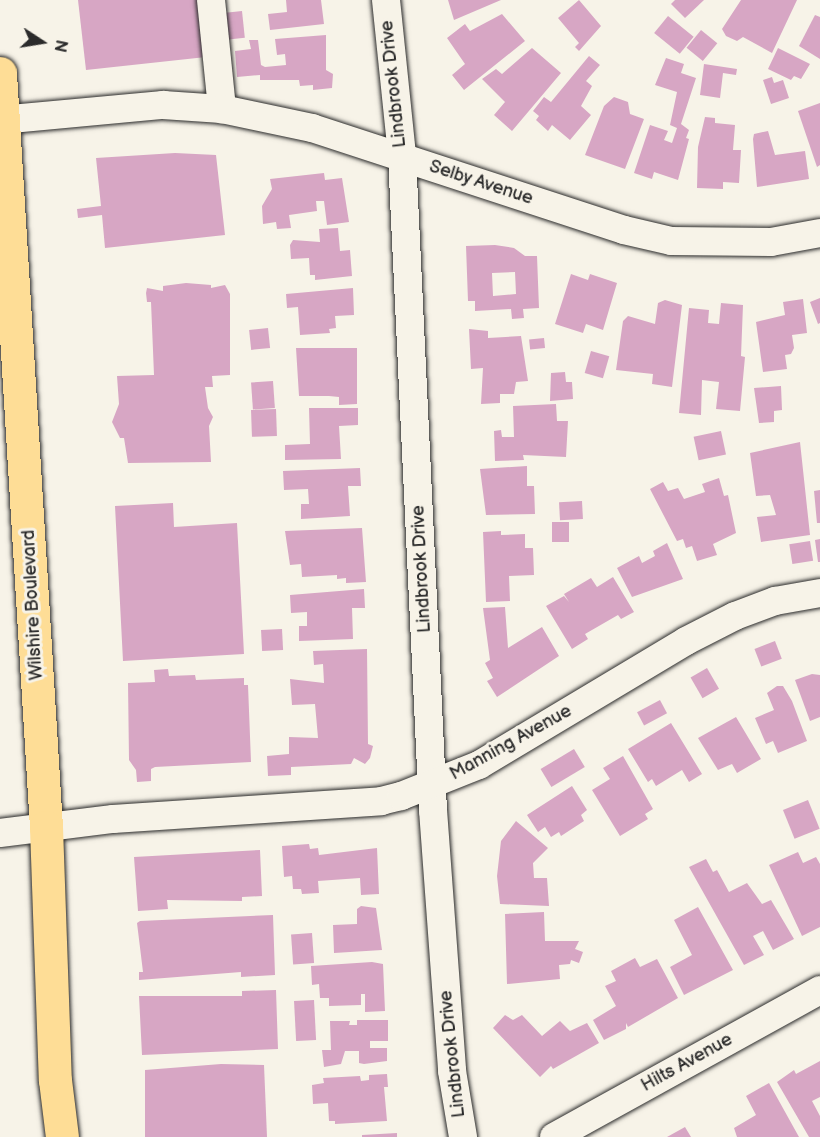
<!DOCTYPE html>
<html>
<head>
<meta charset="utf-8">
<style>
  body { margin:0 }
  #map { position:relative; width:820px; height:1137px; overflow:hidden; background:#f7f3e8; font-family:"Balsamiq Sans",sans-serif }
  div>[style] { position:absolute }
  .building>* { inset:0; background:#d7a6c4; transform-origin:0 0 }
  .roads { filter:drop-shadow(0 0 2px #2b2b2b) drop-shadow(0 0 2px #2b2b2b) }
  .minor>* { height:28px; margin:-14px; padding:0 14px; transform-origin:14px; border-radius:14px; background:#f7f3e8 }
  .major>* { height:33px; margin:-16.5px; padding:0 16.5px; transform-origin:16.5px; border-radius:16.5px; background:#fedd96 }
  span { translate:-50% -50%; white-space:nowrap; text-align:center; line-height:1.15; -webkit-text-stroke:6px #f7f3e8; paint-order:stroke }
  .street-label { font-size:18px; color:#2b2b2b }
  .north { position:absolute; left:12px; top:12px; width:60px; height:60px; -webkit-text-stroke:4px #f7f3e8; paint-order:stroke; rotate:102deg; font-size:16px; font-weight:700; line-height:24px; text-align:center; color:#2b2b2b }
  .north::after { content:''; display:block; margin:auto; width:21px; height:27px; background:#2b2b2b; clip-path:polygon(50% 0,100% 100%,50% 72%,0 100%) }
</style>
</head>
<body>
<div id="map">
  <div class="building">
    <div style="clip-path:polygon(78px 0,200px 0,206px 57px,86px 70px)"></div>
    <div style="clip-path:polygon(286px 0,321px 0,324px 24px,270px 30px,268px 14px,287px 12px)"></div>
    <div style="clip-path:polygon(448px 0,501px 0,454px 20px)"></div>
    <div style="clip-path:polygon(579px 0,601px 26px,579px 51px,575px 47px,579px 43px,558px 18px)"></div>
    <div style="clip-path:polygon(675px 0,704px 0,685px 18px,671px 4px)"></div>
    <div style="clip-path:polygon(741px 0,797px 0,772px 53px,743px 37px,737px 41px,726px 36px,722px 29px)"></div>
    <div style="left:242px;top:11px;width:27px;height:21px;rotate:84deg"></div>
    <div style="clip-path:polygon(502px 14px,525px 41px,464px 90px,452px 75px,465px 64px,447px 38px,465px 24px,470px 31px)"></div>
    <div style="clip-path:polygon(815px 15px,820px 17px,820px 59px,799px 46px)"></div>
    <div style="left:668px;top:16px;width:33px;height:22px;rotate:39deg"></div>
    <div style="left:701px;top:30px;width:21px;height:23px;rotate:39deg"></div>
    <div style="clip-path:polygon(326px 35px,326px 70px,333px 74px,332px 88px,313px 90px,313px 85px,300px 86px,299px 80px,260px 80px,260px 75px,237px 77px,235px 51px,251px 49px,249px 40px,258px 40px,261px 65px,265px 67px,286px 65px,285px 54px,277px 55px,275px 39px)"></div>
    <div style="clip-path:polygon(532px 48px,561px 73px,512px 131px,494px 115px,505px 102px,482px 79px,496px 69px,502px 74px)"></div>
    <div style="clip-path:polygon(778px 48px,810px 64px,801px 79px,794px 76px,791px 80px,768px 69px)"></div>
    <div style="clip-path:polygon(589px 56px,600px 65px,586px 81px,592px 86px,581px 106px,591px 115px,570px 140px,552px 125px,548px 131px,536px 120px,539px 116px,533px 111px,544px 97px,551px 102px)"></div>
    <div style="clip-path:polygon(666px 58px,684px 64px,681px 73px,696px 78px,681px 124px,689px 130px,686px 138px,689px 139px,678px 180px,654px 172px,652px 179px,634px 173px,650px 125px,668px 131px,664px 140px,672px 143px,677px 128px,670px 125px,677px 92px,655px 85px)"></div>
    <div style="clip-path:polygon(704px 64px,737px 69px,736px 75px,723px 73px,720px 98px,700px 95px)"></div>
    <div style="clip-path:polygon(772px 77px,774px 83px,783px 80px,789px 98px,771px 104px,763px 80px)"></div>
    <div style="clip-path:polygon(614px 97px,628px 102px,630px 114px,644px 119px,625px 169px,585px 155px,604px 106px)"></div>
    <div style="clip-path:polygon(820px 103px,820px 165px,817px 167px,798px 111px)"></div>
    <div style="clip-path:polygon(705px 117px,715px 118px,715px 123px,735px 125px,733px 150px,741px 150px,739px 183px,723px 182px,723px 189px,697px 188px,698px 147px)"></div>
    <div style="clip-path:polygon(768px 131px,775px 155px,805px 151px,809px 179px,757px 187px,753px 139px,754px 134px)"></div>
    <div style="clip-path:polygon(175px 153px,216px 155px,225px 235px,105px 248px,102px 215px,78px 218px,77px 209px,101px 206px,96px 158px)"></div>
    <div style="clip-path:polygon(324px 173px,325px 180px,342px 178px,349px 222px,327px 225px,324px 201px,316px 201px,317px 211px,289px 215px,291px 228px,277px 229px,276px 222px,263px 224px,262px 206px,272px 189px,270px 179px)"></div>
    <div style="clip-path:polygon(338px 228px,340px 251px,350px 250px,352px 276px,315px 280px,315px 275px,310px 275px,309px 258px,291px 259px,290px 245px,293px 240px,320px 242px,319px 229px)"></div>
    <div style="clip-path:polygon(evenodd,495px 245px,514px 248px,525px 256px,537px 256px,539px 308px,523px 309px,524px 318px,512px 319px,511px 309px,475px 311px,475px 301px,468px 301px,466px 246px,495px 245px,515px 272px,516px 294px,493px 296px,492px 273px,515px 272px)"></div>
    <div style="clip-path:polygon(571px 274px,588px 280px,590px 274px,617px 283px,603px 330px,586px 324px,583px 333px,555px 324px)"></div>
    <div style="clip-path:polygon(186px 283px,211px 285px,211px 288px,225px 285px,230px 294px,230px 375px,212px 376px,213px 387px,205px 387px,208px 408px,213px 417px,209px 426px,211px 462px,128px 463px,124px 438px,120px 438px,112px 422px,119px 404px,117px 376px,154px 375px,151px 302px,147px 302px,146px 293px,147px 288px,163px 291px,163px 286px)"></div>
    <div style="clip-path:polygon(353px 288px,354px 315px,335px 316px,336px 328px,329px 329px,330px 333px,300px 335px,298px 307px,287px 308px,286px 294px)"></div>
    <div style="clip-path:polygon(820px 298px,820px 323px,818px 324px,810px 302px)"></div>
    <div style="clip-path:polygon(803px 299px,807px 333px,792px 335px,794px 348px,791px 354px,785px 355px,787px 369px,763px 372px,756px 322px,785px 315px,783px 302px)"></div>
    <div style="clip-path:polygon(665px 300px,682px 305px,672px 387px,652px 384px,653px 374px,616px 370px,623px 321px,628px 316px,655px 324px,658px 303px)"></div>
    <div style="clip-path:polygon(721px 303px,743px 305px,741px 356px,745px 357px,740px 411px,716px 409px,719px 382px,702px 380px,701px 415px,679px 413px,689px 308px,709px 310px,708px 323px,719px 324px)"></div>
    <div style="left:268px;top:328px;width:20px;height:19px;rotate:84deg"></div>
    <div style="clip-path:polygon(469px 329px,488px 331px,488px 338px,521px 336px,528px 381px,516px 382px,514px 394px,500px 394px,500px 403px,481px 404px,483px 368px,471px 369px)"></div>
    <div style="left:544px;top:338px;width:10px;height:15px;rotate:84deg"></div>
    <div style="clip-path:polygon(296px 348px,357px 348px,357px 404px,339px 405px,339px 397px,329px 396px,299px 396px)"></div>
    <div style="left:591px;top:351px;width:19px;height:23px;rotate:16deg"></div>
    <div style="clip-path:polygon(565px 372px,566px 382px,572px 382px,573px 399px,550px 401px,551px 373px)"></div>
    <div style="left:273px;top:381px;width:27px;height:22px;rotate:86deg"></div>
    <div style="clip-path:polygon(781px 386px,782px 410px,774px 411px,774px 422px,759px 423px,754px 388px)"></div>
    <div style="clip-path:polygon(556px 404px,557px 421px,568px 421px,566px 457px,523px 455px,524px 460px,495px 461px,494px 431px,501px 430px,502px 437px,514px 437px,513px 406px)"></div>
    <div style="clip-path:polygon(309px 408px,358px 408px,358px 425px,339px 426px,341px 459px,285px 460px,285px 445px,310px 444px)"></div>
    <div style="left:276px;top:409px;width:27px;height:25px;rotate:88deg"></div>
    <div style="left:721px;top:431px;width:24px;height:28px;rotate:78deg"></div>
    <div style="clip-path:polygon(800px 442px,810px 535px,761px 542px,757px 517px,776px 515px,770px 495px,756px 496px,750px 453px)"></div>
    <div style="clip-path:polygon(527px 466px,527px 486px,534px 486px,535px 514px,486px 515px,480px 469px)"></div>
    <div style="clip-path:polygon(360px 468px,361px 486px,348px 486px,350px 516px,301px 519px,301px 504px,309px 504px,308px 489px,284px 490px,283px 471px)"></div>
    <div style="clip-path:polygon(719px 478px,724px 496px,728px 495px,736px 533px,713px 544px,717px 555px,697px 561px,692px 546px,686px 548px,683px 539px,677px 541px,650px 489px,663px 482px,668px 491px,678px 488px,684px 499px,705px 492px,702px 484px)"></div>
    <div style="clip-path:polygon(820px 490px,820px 523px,817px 523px,814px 491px)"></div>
    <div style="left:582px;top:501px;width:18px;height:23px;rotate:87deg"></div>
    <div style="clip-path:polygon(173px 503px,174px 527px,237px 523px,244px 654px,123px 661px,115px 506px)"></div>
    <div style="left:569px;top:522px;width:20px;height:17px;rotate:90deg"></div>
    <div style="clip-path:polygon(362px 528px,366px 582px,346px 583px,346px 578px,337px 579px,337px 575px,302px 577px,301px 564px,290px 565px,285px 531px)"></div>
    <div style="clip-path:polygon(501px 531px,501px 535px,525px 534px,525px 548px,533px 548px,534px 575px,509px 576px,510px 601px,486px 602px,483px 532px)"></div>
    <div style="clip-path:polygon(820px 539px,820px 562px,818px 562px,815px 540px)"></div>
    <div style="left:810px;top:541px;width:20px;height:21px;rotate:81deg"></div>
    <div style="clip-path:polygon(667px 543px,683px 579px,632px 597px,617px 568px,639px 556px,642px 563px,655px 556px,653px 551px)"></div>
    <div style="clip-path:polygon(613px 577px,634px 612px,621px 619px,618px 615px,585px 634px,588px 639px,572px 649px,546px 606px,564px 596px,569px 602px,564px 594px,591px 578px,597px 587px)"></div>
    <div style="clip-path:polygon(364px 589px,365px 608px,352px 608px,353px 639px,299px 641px,299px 626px,307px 626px,307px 612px,291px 613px,290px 595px)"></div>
    <div style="clip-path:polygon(505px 607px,508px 648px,542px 627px,559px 656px,497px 697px,487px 681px,493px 678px,485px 663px,490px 660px,483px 608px)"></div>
    <div style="left:282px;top:629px;width:21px;height:21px;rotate:87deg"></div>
    <div style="left:775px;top:641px;width:19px;height:22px;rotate:69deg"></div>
    <div style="clip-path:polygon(367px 649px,368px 744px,373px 746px,370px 758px,365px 764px,354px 758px,351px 764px,291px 767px,291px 775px,268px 776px,267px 756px,289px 754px,289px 737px,318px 738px,315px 704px,292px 705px,290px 679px,324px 683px,323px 664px,314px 665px,313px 651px)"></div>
    <div style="left:707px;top:668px;width:24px;height:19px;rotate:60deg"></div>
    <div style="clip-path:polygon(168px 669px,169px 676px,195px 675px,196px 680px,244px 678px,244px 685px,248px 685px,251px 762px,155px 767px,151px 769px,151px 781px,137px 782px,136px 770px,129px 760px,128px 683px,155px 682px,154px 670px)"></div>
    <div style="clip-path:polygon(812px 674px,820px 675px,820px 717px,810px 721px,795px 680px)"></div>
    <div style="clip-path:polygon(777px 686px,783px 686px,792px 701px,807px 741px,778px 753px,773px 741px,766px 744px,755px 718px,774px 710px,767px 693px)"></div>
    <div style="left:660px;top:700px;width:15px;height:26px;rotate:62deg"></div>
    <div style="clip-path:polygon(736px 717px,761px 759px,737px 773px,732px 764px,718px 770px,698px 738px)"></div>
    <div style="clip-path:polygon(671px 723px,702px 774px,689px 782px,682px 770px,656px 786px,652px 779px,648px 782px,628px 749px)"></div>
    <div style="left:574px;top:749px;width:21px;height:39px;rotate:59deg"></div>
    <div style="clip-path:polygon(623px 756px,653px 809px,645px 814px,648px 819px,620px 836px,592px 790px,610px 779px,603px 768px)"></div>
    <div style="clip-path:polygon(572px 786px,587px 810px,581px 815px,584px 821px,561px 836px,559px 832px,551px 837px,545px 827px,538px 832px,527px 815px)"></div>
    <div style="left:808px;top:800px;width:31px;height:27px;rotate:68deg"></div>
    <div style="clip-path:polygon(516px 821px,548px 848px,533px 863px,534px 878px,547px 878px,549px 906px,500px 904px,497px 876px,501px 841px)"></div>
    <div style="clip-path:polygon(309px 844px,310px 849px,318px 848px,319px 855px,377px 848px,379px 894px,361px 895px,360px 878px,318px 881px,319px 893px,302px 894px,301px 889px,293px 889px,292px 876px,284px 877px,282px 846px)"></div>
    <div style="clip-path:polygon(260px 850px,262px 896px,242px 897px,242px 901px,167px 900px,168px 909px,138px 911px,134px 857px)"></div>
    <div style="clip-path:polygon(798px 852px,803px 863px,816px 857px,820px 864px,820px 927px,802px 936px,769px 865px)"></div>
    <div style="clip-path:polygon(706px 859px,713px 872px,717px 870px,729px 892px,747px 883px,762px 904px,771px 900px,794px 939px,773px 950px,763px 931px,753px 936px,764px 955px,744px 965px,689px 867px)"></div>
    <div style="clip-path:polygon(361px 906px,376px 908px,382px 950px,334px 953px,333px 925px,357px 924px,357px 909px)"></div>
    <div style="clip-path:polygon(698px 907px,733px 970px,684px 995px,670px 967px,692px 955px,674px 920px)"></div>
    <div style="clip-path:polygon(544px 912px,545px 941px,579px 941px,575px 949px,583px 952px,579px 963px,571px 960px,570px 964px,559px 965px,560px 979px,507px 984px,505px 914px)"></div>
    <div style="clip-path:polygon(273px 915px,275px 975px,241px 977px,241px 972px,139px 980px,139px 972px,143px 972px,137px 923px,140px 921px)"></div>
    <div style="left:312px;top:933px;width:30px;height:21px;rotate:86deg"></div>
    <div style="clip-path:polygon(635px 958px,640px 967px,657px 959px,678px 998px,628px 1027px,626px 1023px,626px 1029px,604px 1040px,593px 1020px,616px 1006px,605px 986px,616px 981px,611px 971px)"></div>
    <div style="clip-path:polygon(372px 962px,383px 964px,385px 1011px,365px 1012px,365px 994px,361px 994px,361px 1005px,329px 1006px,329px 998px,320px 998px,319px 984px,312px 985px,311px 966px)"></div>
    <div style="clip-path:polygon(276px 990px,278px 1049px,142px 1055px,139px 996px,242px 996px,242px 991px)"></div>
    <div style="left:314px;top:1000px;width:40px;height:20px;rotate:87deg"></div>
    <div style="clip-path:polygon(505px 1015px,513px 1020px,522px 1015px,542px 1036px,560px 1021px,570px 1031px,587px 1023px,599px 1043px,553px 1069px,551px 1066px,540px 1077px,493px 1028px)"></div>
    <div style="clip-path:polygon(357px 1020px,388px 1020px,388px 1041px,370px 1041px,370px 1048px,387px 1048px,387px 1061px,364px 1064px,359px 1063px,359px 1051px,345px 1051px,341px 1064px,324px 1067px,322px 1050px,331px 1050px,330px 1021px,350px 1021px,349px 1025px,357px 1025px)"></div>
    <div style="clip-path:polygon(820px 1061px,820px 1097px,812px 1101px,820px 1116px,820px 1137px,809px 1137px,777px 1082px,794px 1070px,796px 1074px)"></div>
    <div style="clip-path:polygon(221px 1064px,264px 1065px,267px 1137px,145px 1137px,145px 1070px)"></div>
    <div style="clip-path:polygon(387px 1074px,388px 1087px,384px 1087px,387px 1121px,335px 1124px,335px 1121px,329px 1121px,328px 1103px,313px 1104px,312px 1085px,324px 1083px,323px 1078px,360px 1076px,361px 1081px,369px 1080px,369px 1075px)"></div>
    <div style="clip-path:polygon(769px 1083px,799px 1137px,737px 1137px,734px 1128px,756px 1115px,746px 1096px)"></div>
    <div style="clip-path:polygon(685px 1127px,691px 1137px,667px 1137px)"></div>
    <div style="clip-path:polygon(397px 1133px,397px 1137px,362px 1137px,362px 1135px)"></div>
  </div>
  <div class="roads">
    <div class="minor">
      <div style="left:211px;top:0;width:110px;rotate:84.2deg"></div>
      <div style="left:386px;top:0;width:157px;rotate:84.1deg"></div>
      <div style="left:402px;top:156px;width:655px;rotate:87.29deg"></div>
      <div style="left:433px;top:810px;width:262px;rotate:85.8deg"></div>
      <div style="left:452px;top:1071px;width:67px;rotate:80.5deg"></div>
      <div style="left:0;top:120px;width:164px;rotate:-5.3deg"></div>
      <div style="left:163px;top:105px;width:59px;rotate:3.9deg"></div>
      <div style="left:222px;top:109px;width:92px;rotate:11.9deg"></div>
      <div style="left:312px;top:128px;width:328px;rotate:18.1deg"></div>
      <div style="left:624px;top:230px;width:48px;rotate:13.2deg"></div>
      <div style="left:671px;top:241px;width:100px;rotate:0.6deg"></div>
      <div style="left:771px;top:242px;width:50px;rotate:-10.4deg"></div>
      <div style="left:0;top:833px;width:114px;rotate:-7.1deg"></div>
      <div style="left:113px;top:819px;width:269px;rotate:-3.8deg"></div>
      <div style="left:381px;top:801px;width:21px;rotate:-14deg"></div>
      <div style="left:401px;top:796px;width:84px;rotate:-21.7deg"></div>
      <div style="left:479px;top:765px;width:241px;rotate:-30.9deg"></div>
      <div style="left:686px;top:641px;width:55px;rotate:-27deg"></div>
      <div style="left:735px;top:616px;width:43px;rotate:-20.6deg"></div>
      <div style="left:775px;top:601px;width:46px;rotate:-10.1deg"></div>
      <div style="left:554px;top:1137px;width:304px;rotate:-28.9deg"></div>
    </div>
    <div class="major">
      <div style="left:0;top:73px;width:755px;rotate:86.51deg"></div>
      <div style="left:46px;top:827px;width:253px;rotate:88deg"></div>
      <div style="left:55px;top:1080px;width:57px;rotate:83deg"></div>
    </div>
  </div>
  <div class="street-label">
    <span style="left:394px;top:84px;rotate:-96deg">Lindbrook Drive</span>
    <span style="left:481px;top:183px;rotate:18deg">Selby Avenue</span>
    <span style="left:422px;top:569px;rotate:-93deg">Lindbrook Drive</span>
    <span style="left:33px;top:605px;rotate:-93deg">Wilshire Boulevard</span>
    <span style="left:511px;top:743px;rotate:-29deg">Manning Avenue</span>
    <span style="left:453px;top:1054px;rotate:-96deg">Lindbrook Drive</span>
    <span style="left:687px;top:1063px;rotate:-29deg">Hilts Avenue</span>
  </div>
  <div class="north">N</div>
</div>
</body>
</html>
